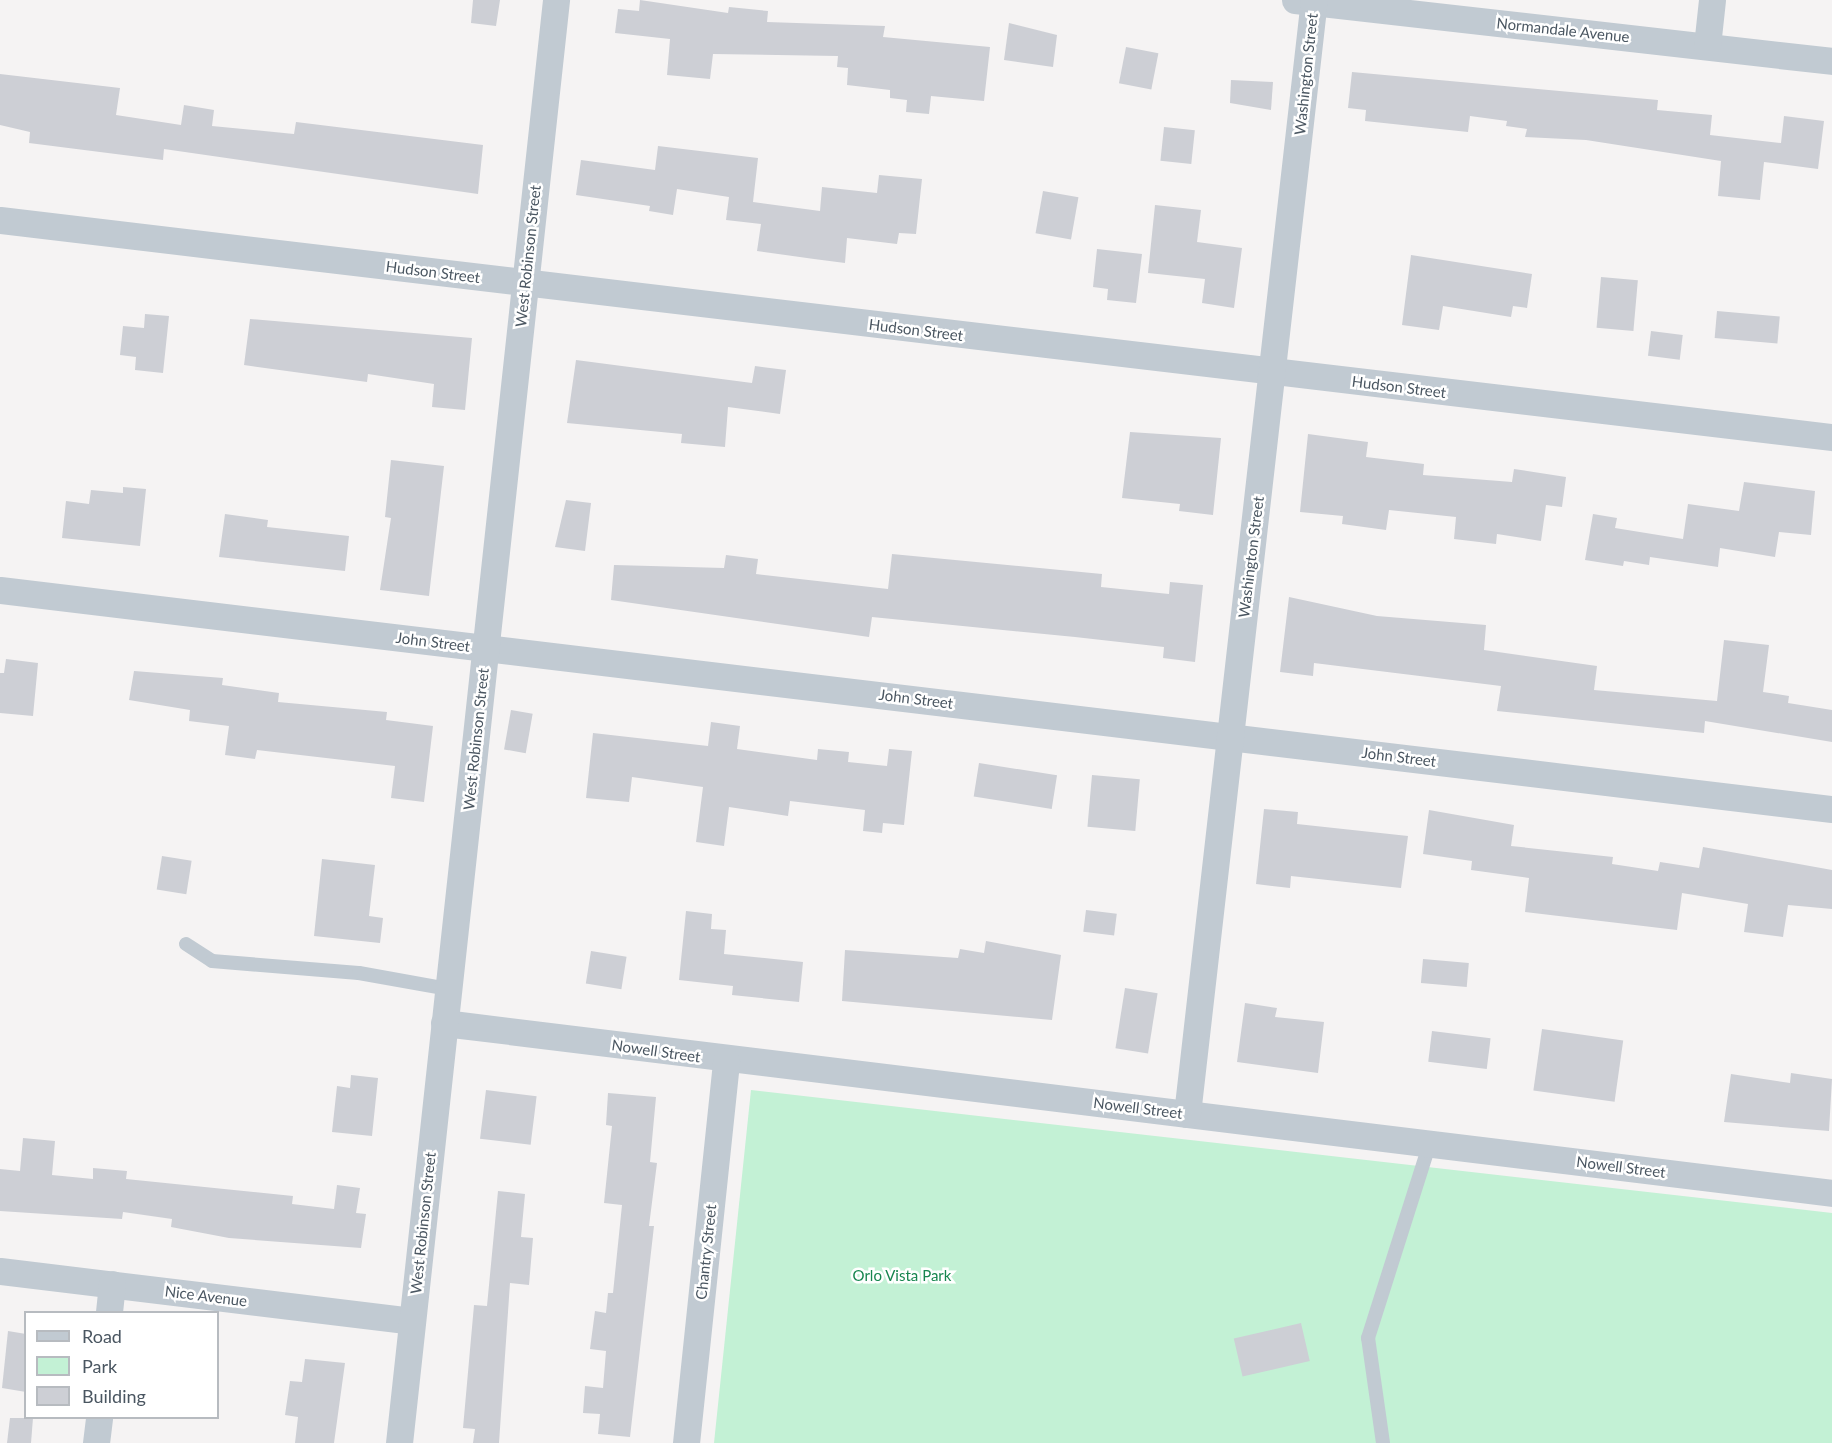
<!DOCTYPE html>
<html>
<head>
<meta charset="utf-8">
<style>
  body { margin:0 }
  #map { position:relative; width:1832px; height:1443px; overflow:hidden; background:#f5f3f3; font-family:Lato,sans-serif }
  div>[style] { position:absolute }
  .green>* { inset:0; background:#c3f1d5 }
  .building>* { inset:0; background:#cdcfd5; transform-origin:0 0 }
  .service>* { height:14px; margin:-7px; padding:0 7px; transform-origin:7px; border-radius:7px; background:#c1cad2 }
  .minor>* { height:27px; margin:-13.5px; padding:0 13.5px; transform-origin:13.5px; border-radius:13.5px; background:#c1cad2 }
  span { translate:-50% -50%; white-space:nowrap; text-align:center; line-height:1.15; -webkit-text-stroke:5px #fff; paint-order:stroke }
  .street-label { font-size:15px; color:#4a5661 }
  .park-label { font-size:15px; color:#17864f }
  .legend { position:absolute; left:24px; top:1311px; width:195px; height:108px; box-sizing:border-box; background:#fff; border:2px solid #b7bbc0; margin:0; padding:8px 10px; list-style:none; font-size:18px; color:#4a5661 }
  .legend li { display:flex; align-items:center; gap:12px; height:30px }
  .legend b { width:30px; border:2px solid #b7bbc0 }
</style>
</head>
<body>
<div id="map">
  <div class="green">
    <div style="clip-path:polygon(751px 1090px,1832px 1213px,1832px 1443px,714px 1443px)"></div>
  </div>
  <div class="building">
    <div style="clip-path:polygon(473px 0,500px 0,496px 26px,471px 23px)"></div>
    <div style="clip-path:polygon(640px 0,728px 13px,729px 7px,768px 11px,767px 22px,885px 26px,883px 37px,990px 47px,984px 101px,931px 96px,929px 114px,906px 112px,907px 100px,890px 98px,890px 90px,847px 85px,848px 68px,837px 67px,838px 56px,713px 54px,710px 79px,667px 75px,670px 39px,615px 33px,618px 9px,639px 11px)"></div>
    <div style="clip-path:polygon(1009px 23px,1057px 35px,1053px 67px,1004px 60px)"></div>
    <div style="left:1126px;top:47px;width:33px;height:37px;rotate:11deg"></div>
    <div style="clip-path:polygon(1352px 72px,1658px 100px,1657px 110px,1712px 115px,1710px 135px,1781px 143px,1784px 116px,1824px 121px,1818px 169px,1764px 162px,1760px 200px,1718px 196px,1721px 161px,1586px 140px,1525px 137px,1527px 129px,1506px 126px,1507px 121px,1470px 116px,1468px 132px,1365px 121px,1366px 110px,1348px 108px)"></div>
    <div style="clip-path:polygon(0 74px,120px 88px,116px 115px,181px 125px,184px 105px,214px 110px,212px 126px,294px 134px,296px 122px,483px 145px,478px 194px,164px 149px,163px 160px,29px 143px,30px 132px,0 125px)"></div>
    <div style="clip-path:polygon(1231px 80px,1273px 82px,1271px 110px,1230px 103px)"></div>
    <div style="left:1164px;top:127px;width:31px;height:34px;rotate:6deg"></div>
    <div style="clip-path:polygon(658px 146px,758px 158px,753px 202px,820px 211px,822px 187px,877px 193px,879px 175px,922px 179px,916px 234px,899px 233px,897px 244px,847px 238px,845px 263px,814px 259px,757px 251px,761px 224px,726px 220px,729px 197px,677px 189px,673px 215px,649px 211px,650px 206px,576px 195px,581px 160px,655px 170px)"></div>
    <div style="left:1043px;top:191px;width:36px;height:43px;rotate:10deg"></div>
    <div style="clip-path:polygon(1155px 205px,1201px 210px,1197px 242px,1242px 248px,1234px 308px,1202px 303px,1205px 279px,1148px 273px)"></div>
    <div style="clip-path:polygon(1097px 249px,1142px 254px,1136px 303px,1107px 300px,1108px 289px,1093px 287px)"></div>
    <div style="clip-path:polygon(1411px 255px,1532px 274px,1527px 308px,1513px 306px,1511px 317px,1443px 306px,1439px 330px,1402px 325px)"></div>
    <div style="left:1601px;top:277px;width:37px;height:51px;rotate:5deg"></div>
    <div style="left:1717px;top:311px;width:63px;height:27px;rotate:5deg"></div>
    <div style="clip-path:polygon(145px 314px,169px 316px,163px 373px,135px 370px,136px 357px,120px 355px,123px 326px,144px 328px)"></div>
    <div style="clip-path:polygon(250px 319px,472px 338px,465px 410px,432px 407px,434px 384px,368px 374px,367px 382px,244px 365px)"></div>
    <div style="left:1651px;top:331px;width:32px;height:25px;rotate:7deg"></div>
    <div style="clip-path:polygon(576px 360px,752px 383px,755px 366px,786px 370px,780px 414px,728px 407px,725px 447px,681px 443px,682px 434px,567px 423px)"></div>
    <div style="clip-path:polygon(1130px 432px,1221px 438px,1213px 515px,1179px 511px,1180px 504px,1122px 498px)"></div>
    <div style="clip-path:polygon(1308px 434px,1368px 442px,1366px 457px,1424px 464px,1423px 475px,1512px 482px,1514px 469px,1566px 477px,1562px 507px,1546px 505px,1541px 541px,1497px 534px,1496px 544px,1454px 539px,1456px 517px,1389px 510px,1386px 530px,1342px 524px,1343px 516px,1300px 512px)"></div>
    <div style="clip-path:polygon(391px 460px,444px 466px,429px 596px,380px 590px,391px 518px,385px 517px)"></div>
    <div style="clip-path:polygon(1744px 482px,1815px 491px,1811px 535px,1779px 532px,1775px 557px,1720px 548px,1718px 567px,1650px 557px,1649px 565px,1624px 561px,1623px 566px,1585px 560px,1593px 514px,1617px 518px,1615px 528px,1683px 539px,1688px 504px,1739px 511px)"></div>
    <div style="clip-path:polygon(123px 487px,146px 489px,140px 546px,62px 538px,66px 501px,89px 504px,91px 490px,123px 493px)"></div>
    <div style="clip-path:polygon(566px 500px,591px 503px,585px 551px,555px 547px)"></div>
    <div style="clip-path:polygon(225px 514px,268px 520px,267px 527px,349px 536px,345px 571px,219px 557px)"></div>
    <div style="clip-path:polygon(892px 554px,1102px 574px,1101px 587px,1169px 594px,1170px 582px,1203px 585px,1195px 662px,1163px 658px,1164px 647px,1075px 637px,872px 617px,869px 637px,611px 600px,614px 565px,724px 568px,726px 555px,758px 559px,756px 574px,888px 589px)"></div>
    <div style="clip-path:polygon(1289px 597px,1377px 616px,1486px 625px,1484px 650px,1597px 666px,1594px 690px,1717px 701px,1724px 640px,1769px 645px,1763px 692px,1789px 696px,1788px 703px,1832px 710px,1832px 742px,1705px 721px,1704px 733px,1497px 711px,1501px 686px,1314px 663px,1313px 676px,1280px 672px)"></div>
    <div style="clip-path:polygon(6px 659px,38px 663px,33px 716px,0 713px,0 673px,4px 673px)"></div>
    <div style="clip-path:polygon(134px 671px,223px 678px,222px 685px,279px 693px,278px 702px,387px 712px,386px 720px,433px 726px,424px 802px,391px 798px,395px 766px,257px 750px,255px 759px,225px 755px,229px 726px,189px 721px,190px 710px,129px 700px)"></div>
    <div style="left:511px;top:710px;width:22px;height:40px;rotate:10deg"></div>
    <div style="clip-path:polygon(711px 722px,740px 726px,737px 749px,817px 760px,818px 749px,849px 752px,848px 762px,887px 766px,889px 749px,912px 751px,904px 825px,883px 823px,882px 833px,863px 831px,865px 810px,790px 801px,788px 816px,729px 807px,724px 846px,696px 842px,703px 787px,632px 777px,629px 802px,586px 798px,593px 733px,708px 746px)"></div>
    <div style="left:979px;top:763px;width:79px;height:34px;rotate:9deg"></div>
    <div style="left:1092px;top:775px;width:48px;height:52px;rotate:5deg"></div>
    <div style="clip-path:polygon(1264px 809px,1298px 812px,1297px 824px,1408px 836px,1401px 888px,1291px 876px,1290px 888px,1256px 884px)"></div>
    <div style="clip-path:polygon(1429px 810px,1514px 825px,1511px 846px,1613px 857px,1612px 864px,1658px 871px,1660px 862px,1699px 868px,1703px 847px,1832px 870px,1832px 909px,1788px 905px,1783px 937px,1744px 932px,1748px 904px,1682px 893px,1677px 930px,1525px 912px,1529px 878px,1471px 870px,1472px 861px,1423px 854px)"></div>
    <div style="left:162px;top:856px;width:30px;height:34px;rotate:9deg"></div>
    <div style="clip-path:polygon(322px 859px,375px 865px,369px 916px,383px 918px,380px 943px,314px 936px)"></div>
    <div style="left:1086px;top:910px;width:31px;height:22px;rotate:7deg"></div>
    <div style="clip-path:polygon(686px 911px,712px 914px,711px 929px,726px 930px,724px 954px,803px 962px,799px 1002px,732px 995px,733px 986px,679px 980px)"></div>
    <div style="clip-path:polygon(986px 941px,1061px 955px,1052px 1020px,842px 1001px,845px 950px,958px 958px,960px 949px,984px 953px)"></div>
    <div style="left:591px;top:951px;width:36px;height:33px;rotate:9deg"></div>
    <div style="left:1423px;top:959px;width:46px;height:24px;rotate:5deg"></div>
    <div style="left:1125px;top:988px;width:33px;height:61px;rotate:9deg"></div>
    <div style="clip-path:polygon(1245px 1003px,1277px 1008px,1275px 1017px,1324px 1022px,1318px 1073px,1237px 1062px)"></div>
    <div style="left:1542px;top:1029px;width:82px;height:62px;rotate:8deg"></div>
    <div style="left:1432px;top:1031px;width:59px;height:31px;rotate:7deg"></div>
    <div style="clip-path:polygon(1791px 1073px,1832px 1079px,1829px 1131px,1724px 1122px,1731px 1074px,1790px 1083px)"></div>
    <div style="clip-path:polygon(351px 1075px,378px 1078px,372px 1136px,332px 1132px,337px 1086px,350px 1088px)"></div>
    <div style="left:486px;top:1090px;width:51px;height:49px;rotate:7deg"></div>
    <div style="clip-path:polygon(608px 1093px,656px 1097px,650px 1162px,657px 1163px,649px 1226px,654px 1226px,630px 1437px,598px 1434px,600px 1414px,583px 1413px,585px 1386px,603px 1388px,606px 1351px,590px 1349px,595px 1311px,606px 1313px,608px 1293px,613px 1293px,622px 1205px,604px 1203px,612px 1126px,606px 1125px)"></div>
    <div style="clip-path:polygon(23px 1138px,55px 1141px,52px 1175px,93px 1179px,93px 1168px,127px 1171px,126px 1179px,293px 1196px,292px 1204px,334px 1209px,337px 1185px,360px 1188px,356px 1213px,366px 1214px,361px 1248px,229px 1238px,171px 1227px,172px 1219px,123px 1212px,122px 1219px,0 1211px,0 1169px,20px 1171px)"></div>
    <div style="clip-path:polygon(498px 1191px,525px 1194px,521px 1237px,533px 1238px,529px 1285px,510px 1283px,499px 1443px,473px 1443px,475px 1429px,463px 1428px,474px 1305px,487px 1306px)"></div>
    <div style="left:1301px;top:1323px;width:39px;height:69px;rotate:77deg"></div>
    <div style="clip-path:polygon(8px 1331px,26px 1334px,26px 1392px,2px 1388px)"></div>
    <div style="clip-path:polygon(305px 1359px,345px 1363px,334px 1443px,295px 1443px,298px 1417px,285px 1415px,290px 1381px,302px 1382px)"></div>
    <div style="clip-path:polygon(10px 1418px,33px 1418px,31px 1443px,7px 1443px)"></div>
  </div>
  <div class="service">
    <div style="left:186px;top:944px;width:31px;rotate:33deg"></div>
    <div style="left:212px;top:961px;width:147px;rotate:4.7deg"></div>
    <div style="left:359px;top:973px;width:90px;rotate:10.2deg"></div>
    <div style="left:1383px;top:1443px;width:106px;rotate:-98.1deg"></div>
    <div style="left:1368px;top:1338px;width:205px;rotate:-72.4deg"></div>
  </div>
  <div class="minor">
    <div style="left:1295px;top:0;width:540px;rotate:6.48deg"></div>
    <div style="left:1707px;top:46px;width:46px;rotate:-83.8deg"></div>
    <div style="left:0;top:220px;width:1845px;rotate:6.76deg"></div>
    <div style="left:0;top:590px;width:1845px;rotate:6.82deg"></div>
    <div style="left:444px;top:1023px;width:1398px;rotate:6.98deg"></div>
    <div style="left:1187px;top:1114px;width:1121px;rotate:-83.5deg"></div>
    <div style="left:0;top:1271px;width:415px;rotate:6.9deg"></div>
    <div style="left:109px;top:1312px;width:28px;rotate:-84deg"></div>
    <div style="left:96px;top:1443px;width:25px;rotate:-83deg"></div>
    <div style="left:399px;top:1443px;width:1452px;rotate:-83.79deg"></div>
    <div style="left:686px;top:1443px;width:384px;rotate:-84deg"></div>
  </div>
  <div class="street-label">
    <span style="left:1563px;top:30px;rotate:6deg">Normandale Avenue</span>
    <span style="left:1306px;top:74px;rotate:-84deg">Washington Street</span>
    <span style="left:528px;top:256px;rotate:-84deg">West Robinson Street</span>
    <span style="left:433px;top:272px;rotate:7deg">Hudson Street</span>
    <span style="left:916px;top:330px;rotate:7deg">Hudson Street</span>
    <span style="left:1399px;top:387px;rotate:7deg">Hudson Street</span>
    <span style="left:1251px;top:557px;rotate:-83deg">Washington Street</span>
    <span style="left:433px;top:642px;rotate:7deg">John Street</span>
    <span style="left:916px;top:699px;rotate:7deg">John Street</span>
    <span style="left:476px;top:739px;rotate:-84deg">West Robinson Street</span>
    <span style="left:1399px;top:757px;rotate:7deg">John Street</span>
    <span style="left:656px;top:1051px;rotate:8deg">Nowell Street</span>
    <span style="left:1138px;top:1108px;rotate:7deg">Nowell Street</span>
    <span style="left:1621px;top:1167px;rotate:7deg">Nowell Street</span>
    <span style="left:423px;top:1223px;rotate:-84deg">West Robinson Street</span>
    <span style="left:706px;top:1252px;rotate:-84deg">Chantry Street</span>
    <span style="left:206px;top:1296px;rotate:7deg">Nice Avenue</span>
  </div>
  <div class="park-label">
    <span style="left:902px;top:1276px">Orlo Vista Park</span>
  </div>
  <ul class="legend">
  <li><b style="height:8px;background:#c1cad2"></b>Road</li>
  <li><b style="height:16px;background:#c3f1d5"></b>Park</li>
  <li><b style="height:16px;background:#cdcfd5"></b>Building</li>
  </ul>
</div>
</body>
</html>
